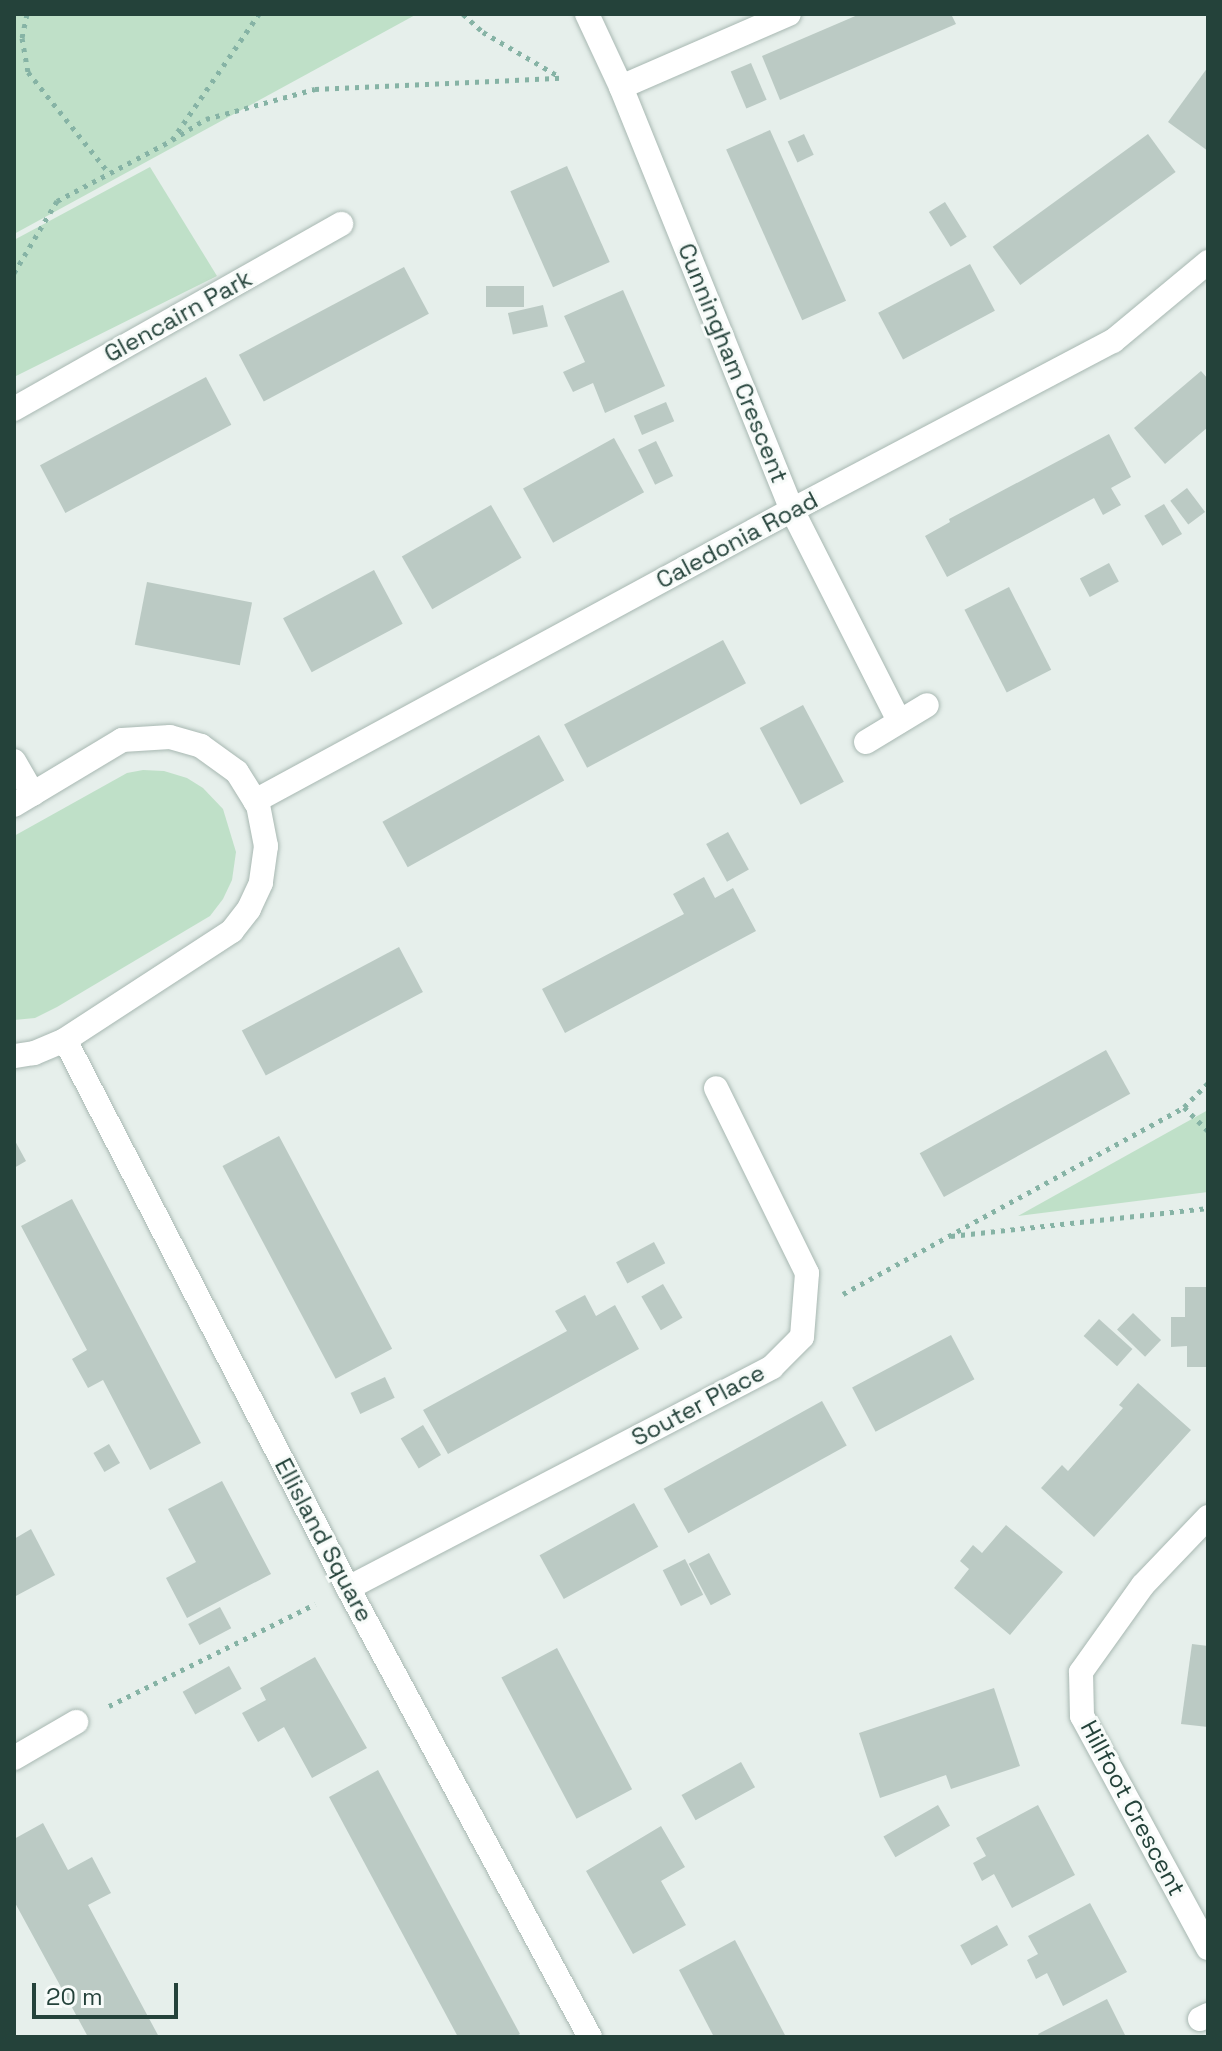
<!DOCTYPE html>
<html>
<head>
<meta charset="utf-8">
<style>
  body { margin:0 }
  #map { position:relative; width:1222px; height:2051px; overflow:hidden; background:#e6efeb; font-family:"Space Grotesk",sans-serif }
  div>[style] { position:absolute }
  .green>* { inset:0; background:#bfe0c8 }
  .building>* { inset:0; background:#bbcac4; transform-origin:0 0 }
  .path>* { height:5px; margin-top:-2.5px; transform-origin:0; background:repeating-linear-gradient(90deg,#86b3a5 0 4px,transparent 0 10px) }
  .roads { filter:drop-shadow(0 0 2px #a8b8b2) drop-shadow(0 0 2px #a8b8b2) }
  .minor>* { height:24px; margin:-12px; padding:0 12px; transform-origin:12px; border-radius:12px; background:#fff }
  span { translate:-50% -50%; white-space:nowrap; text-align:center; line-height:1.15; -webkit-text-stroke:6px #f7fbf9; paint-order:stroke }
  .street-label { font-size:24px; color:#24423a }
  .frame { position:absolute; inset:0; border:16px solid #24423a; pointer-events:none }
  .scale { position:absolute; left:32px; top:1983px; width:146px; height:36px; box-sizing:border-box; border:4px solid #24423a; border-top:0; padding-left:10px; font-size:24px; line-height:28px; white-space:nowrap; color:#24423a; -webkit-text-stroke:6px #f7fbf9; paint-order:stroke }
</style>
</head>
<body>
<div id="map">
  <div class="green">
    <div style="clip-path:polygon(14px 14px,417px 14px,14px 234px)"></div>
    <div style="clip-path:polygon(150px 167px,217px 276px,14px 377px,14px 240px)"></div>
    <div style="clip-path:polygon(143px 770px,164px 771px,187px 778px,203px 788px,223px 809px,236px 852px,232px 880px,223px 899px,210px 916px,57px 1007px,35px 1018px,14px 1020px,14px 836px,127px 773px)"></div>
    <div style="clip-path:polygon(1208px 1110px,1208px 1192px,1018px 1216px)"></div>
  </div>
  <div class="building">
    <div style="clip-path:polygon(860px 14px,951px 14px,956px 24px,780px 100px,762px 56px)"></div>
    <div style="left:751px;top:63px;width:40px;height:22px;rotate:67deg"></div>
    <div style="clip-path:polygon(1208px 67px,1208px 151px,1168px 122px)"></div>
    <div style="left:770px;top:130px;width:187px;height:48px;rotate:66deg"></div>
    <div style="left:804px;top:134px;width:23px;height:18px;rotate:65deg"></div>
    <div style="left:1148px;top:134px;width:47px;height:192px;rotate:54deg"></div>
    <div style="left:567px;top:166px;width:105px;height:62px;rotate:66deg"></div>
    <div style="left:945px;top:202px;width:41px;height:19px;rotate:58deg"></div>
    <div style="left:970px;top:264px;width:53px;height:104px;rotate:62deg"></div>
    <div style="left:404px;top:267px;width:53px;height:187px;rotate:62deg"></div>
    <div style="left:524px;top:286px;width:21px;height:38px;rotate:90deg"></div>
    <div style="clip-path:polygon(623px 290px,665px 386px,605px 413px,593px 383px,573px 392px,563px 372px,585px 362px,564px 316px)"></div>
    <div style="left:543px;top:305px;width:22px;height:36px;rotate:77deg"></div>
    <div style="clip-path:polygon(1201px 371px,1208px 379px,1208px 427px,1165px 464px,1134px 428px)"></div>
    <div style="left:206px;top:377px;width:54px;height:188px;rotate:62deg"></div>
    <div style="left:666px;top:402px;width:21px;height:35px;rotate:67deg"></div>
    <div style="clip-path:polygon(1109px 434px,1131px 477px,1111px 488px,1121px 505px,1103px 515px,1094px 498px,947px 577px,925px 536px,950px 522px,949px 519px)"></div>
    <div style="left:614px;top:438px;width:62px;height:104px;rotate:61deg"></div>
    <div style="left:656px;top:441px;width:39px;height:20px;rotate:64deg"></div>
    <div style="left:1187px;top:488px;width:30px;height:21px;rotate:53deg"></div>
    <div style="left:1164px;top:504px;width:35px;height:23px;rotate:59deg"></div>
    <div style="left:491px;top:505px;width:61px;height:103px;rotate:60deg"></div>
    <div style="left:1109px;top:563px;width:21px;height:33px;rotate:62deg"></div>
    <div style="left:374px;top:570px;width:61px;height:103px;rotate:62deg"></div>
    <div style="left:147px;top:582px;width:107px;height:64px;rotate:11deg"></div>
    <div style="left:1009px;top:587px;width:93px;height:50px;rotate:63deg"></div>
    <div style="left:723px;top:640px;width:49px;height:180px;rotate:62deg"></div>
    <div style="left:803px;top:705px;width:87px;height:49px;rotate:62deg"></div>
    <div style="left:539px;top:735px;width:52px;height:179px;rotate:61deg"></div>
    <div style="left:728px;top:832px;width:43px;height:25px;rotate:61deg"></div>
    <div style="clip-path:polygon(704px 877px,715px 898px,733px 888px,756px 931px,565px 1033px,542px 989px,684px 914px,673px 894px)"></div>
    <div style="left:399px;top:947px;width:51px;height:178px;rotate:62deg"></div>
    <div style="left:1106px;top:1050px;width:50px;height:213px;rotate:61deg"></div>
    <div style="left:279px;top:1136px;width:241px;height:64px;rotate:62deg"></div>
    <div style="clip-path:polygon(14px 1139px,26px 1161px,14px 1168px)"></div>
    <div style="clip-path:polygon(72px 1199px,201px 1443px,150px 1470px,103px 1380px,88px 1388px,72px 1359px,87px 1350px,21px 1226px)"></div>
    <div style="left:654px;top:1242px;width:24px;height:43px;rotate:62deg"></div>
    <div style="left:663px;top:1284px;width:39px;height:25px;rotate:60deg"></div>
    <div style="clip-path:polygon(1185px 1287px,1208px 1287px,1208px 1367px,1187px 1367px,1187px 1346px,1171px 1347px,1171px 1317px,1185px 1317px)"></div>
    <div style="clip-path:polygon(585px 1295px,596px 1316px,615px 1305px,639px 1349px,448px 1454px,423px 1410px,567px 1331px,555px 1311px)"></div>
    <div style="left:1133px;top:1313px;width:39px;height:23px;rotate:44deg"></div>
    <div style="left:1099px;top:1319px;width:45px;height:23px;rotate:42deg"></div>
    <div style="left:951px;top:1335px;width:50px;height:112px;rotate:62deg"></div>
    <div style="left:385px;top:1377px;width:23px;height:38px;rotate:65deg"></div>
    <div style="clip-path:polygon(1138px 1383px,1191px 1430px,1094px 1537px,1041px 1488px,1062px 1465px,1068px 1471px,1123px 1408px,1119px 1405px)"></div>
    <div style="left:822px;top:1401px;width:51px;height:181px;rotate:61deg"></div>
    <div style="left:423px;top:1425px;width:35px;height:26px;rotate:59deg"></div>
    <div style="left:109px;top:1444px;width:22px;height:18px;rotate:60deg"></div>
    <div style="clip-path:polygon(222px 1481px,271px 1574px,187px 1618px,166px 1578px,196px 1562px,168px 1509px)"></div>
    <div style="left:634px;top:1503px;width:50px;height:108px;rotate:61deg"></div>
    <div style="clip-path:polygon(1006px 1525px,1063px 1572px,1010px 1635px,954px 1588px,969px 1569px,960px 1561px,973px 1545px,982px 1553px)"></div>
    <div style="clip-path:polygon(31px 1529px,55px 1575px,14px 1597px,14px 1539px)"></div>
    <div style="left:709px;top:1553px;width:47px;height:23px;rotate:62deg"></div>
    <div style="left:685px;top:1559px;width:40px;height:25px;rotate:63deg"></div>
    <div style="left:220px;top:1607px;width:24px;height:36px;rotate:62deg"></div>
    <div style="clip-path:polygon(1192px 1644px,1208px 1646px,1208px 1727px,1181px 1724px)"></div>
    <div style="left:557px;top:1648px;width:160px;height:63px;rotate:62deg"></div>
    <div style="clip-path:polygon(315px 1657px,367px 1748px,312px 1778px,284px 1727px,258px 1742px,242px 1713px,266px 1700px,260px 1688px)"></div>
    <div style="left:229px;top:1666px;width:26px;height:53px;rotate:61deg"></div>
    <div style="clip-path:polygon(994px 1688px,1020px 1766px,951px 1789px,946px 1775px,880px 1798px,859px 1733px)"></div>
    <div style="left:741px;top:1762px;width:29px;height:68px;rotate:61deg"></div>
    <div style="clip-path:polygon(378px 1770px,520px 2034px,515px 2037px,458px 2037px,329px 1797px)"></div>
    <div style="left:938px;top:1805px;width:24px;height:63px;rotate:60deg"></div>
    <div style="clip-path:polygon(1038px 1805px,1075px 1875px,1012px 1908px,994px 1874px,982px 1881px,973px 1863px,986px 1856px,976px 1838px)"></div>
    <div style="clip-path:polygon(43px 1823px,68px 1870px,92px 1857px,111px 1893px,88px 1905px,159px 2037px,88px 2037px,62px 1989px,14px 1901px,14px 1839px)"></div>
    <div style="clip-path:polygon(661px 1826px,685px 1867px,661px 1881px,686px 1925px,633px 1954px,586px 1871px)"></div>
    <div style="clip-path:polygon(1090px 1903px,1127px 1972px,1063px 2006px,1047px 1973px,1036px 1979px,1027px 1960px,1038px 1954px,1028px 1936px)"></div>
    <div style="left:997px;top:1925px;width:23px;height:42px;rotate:61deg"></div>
    <div style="clip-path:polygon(735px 1940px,786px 2037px,714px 2037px,679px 1970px)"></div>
    <div style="clip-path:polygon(1107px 1999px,1126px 2037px,1040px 2037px,1038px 2034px)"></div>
  </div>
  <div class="path">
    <div style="left:27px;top:14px;width:25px;rotate:102deg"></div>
    <div style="left:22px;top:38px;width:35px;rotate:80deg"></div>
    <div style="left:28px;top:72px;width:129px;rotate:51.3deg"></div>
    <div style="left:463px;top:14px;width:27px;rotate:42deg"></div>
    <div style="left:483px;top:32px;width:89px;rotate:30.3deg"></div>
    <div style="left:172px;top:140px;width:40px;rotate:-32deg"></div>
    <div style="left:206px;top:119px;width:113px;rotate:-15.4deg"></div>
    <div style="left:315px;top:89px;width:246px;rotate:-2.6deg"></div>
    <div style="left:14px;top:273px;width:84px;rotate:-59.2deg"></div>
    <div style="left:57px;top:201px;width:130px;rotate:-27.9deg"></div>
    <div style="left:172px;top:140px;width:153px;rotate:-55.4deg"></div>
    <div style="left:1184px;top:1107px;width:34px;rotate:-45deg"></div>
    <div style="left:951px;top:1236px;width:259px;rotate:-6.2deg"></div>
    <div style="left:843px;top:1294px;width:389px;rotate:-28.7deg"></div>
    <div style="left:1184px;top:1107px;width:34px;rotate:45deg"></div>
    <div style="left:109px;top:1706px;width:230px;rotate:-26.3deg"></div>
  </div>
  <div class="roads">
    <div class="minor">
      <div style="left:587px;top:14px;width:81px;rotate:65deg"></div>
      <div style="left:621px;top:87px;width:456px;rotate:68deg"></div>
      <div style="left:792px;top:510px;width:237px;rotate:63.1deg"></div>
      <div style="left:621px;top:87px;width:183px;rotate:-23.5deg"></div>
      <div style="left:14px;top:409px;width:376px;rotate:-29.5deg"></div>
      <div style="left:866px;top:742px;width:71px;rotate:-31.2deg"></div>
      <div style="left:14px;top:761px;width:38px;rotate:60deg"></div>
      <div style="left:255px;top:801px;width:611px;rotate:-28.45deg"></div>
      <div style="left:792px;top:510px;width:363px;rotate:-27.8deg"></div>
      <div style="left:1113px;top:341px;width:124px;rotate:-39.7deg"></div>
      <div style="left:14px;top:805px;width:126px;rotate:-31deg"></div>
      <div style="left:122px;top:740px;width:48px;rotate:-3.6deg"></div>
      <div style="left:170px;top:737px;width:32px;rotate:16deg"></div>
      <div style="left:201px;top:746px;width:44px;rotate:35.8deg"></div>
      <div style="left:237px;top:772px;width:39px;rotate:58deg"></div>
      <div style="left:258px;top:805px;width:42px;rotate:79deg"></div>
      <div style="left:266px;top:846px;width:37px;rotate:98deg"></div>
      <div style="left:261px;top:883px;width:29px;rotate:115deg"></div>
      <div style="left:249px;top:909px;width:28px;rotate:128deg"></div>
      <div style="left:232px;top:931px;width:199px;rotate:146.9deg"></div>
      <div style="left:65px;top:1040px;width:34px;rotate:157deg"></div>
      <div style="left:34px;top:1053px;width:20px;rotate:171deg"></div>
      <div style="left:65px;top:1040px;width:617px;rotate:62.69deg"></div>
      <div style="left:348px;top:1588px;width:510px;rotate:61.68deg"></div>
      <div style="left:1208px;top:1517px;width:94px;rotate:133.7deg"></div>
      <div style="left:1143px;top:1585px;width:107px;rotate:125.5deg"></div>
      <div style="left:1081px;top:1672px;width:44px;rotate:88.7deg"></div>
      <div style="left:1082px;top:1716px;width:264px;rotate:61.5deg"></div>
      <div style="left:348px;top:1588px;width:478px;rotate:-27.5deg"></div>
      <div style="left:772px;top:1367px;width:42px;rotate:-45deg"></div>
      <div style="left:802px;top:1337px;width:64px;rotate:-85.5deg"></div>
      <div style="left:807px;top:1273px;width:206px;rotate:-116.2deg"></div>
      <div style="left:14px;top:1758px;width:72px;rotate:-30.1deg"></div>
      <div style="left:1200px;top:2019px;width:9px;rotate:-27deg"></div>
    </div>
  </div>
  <div class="street-label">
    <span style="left:178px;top:316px;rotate:-29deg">Glencairn Park</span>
    <span style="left:733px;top:363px;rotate:68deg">Cunningham Crescent</span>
    <span style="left:737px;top:540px;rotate:-28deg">Caledonia Road</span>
    <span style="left:698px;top:1405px;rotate:-28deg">Souter Place</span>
    <span style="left:324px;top:1540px;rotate:62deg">Ellisland Square</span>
    <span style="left:1133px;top:1808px;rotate:62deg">Hillfoot Crescent</span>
  </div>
  <div class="frame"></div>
  <div class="scale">20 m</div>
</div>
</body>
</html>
